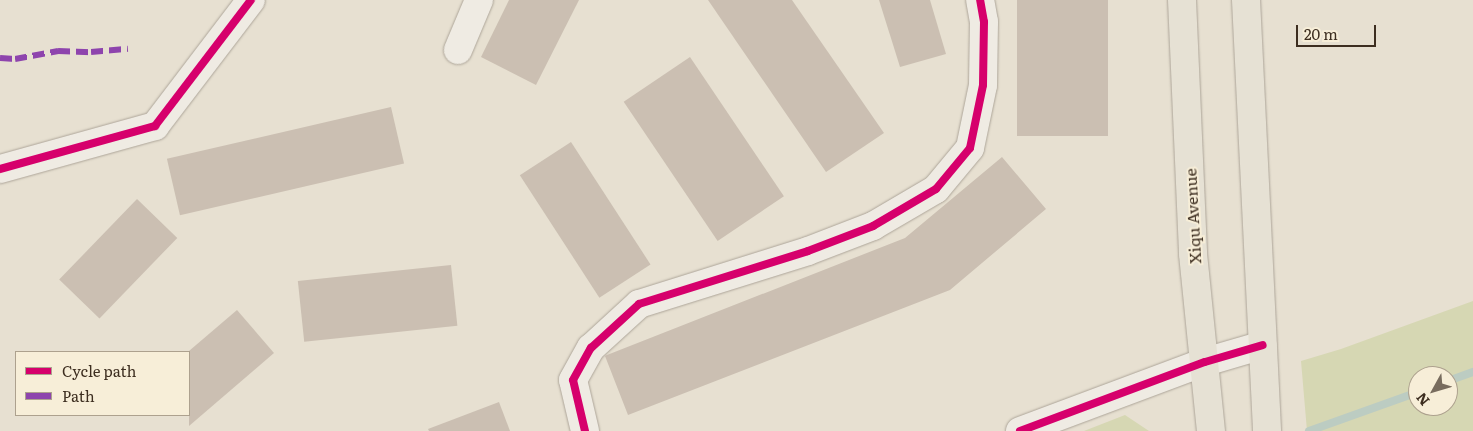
<!DOCTYPE html>
<html>
<head>
<meta charset="utf-8">
<style>
  body { margin:0 }
  #map { position:relative; width:1473px; height:431px; overflow:hidden; background:#e7e0d1; font-family:Literata,serif }
  div>[style] { position:absolute }
  .green>* { inset:0; background:#d6d7b3 }
  .stream>* { height:8px; margin:-4px; padding:0 4px; transform-origin:4px; border-radius:4px; background:#bcccc2 }
  .building>* { inset:0; background:#cbbfb2; transform-origin:0 0 }
  .roads { filter:drop-shadow(0 0 1px #ada599) drop-shadow(0 0 1px #ada599) }
  .minor>* { height:28px; margin:-14px; padding:0 14px; transform-origin:14px; border-radius:14px; background:#efebe3 }
  .major>* { height:28px; margin:-14px; padding:0 14px; transform-origin:14px; border-radius:14px; background:#e6e1d4 }
  .quiet>* { height:6px; margin-top:-3px; transform-origin:0; background:repeating-linear-gradient(90deg,#8e44ad 0 12px,transparent 0 18px) }
  .cycleway>* { height:8px; margin:-4px; padding:0 4px; transform-origin:4px; border-radius:4px; background:#d6006c }
  span { translate:-50% -50%; white-space:nowrap; text-align:center; line-height:1.15; -webkit-text-stroke:4px #f7eed8; paint-order:stroke }
  .street-label { font-size:16px; color:#3d2e20 }
  .legend { position:absolute; left:15px; top:351px; width:175px; height:65px; box-sizing:border-box; background:#f7eed8; border:1px solid #ada18e; margin:0; padding:6px 9px; list-style:none; font-size:15px; color:#3d2e20 }
  .legend li { display:flex; align-items:center; gap:10px; height:25px }
  .legend b { width:25px; border:1px solid #ada18e }
  .north { position:absolute; left:1408px; top:366px; width:50px; height:50px; box-sizing:border-box; background:#f7eed8; border:1px solid #ada18e; border-radius:50%; rotate:231deg; font-size:14px; font-weight:700; line-height:20px; text-align:center; color:#3d2e20 }
  .north::after { content:''; display:block; margin:auto; width:18px; height:22px; background:#786c5e; clip-path:polygon(50% 0,100% 100%,50% 72%,0 100%) }
  .scale { position:absolute; left:1296px; top:25px; width:80px; height:22px; box-sizing:border-box; border:2px solid #3d2e20; border-top:0; padding-left:6px; font-size:15px; line-height:18px; white-space:nowrap; color:#3d2e20; -webkit-text-stroke:4px #f7eed8; paint-order:stroke }
</style>
</head>
<body>
<div id="map">
  <div class="green">
    <div style="clip-path:polygon(evenodd,1473px 301px,1473px 431px,1307px 431px,1301px 361px,1341px 349px,1473px 301px,1418px 376px,1448px 376px,1448px 406px,1418px 406px,1418px 376px)"></div>
    <div style="clip-path:polygon(1125px 415px,1149px 431px,1084px 431px)"></div>
  </div>
  <div class="stream">
    <div style="left:1448px;top:381px;width:27px;rotate:-20deg"></div>
    <div style="left:1309px;top:431px;width:116px;rotate:-19.7deg"></div>
  </div>
  <div class="building">
    <div style="clip-path:polygon(509px 0,579px 0,536px 85px,481px 57px)"></div>
    <div style="clip-path:polygon(708px 0,792px 0,884px 133px,826px 172px)"></div>
    <div style="clip-path:polygon(879px 0,930px 0,946px 54px,900px 67px)"></div>
    <div style="left:1017px;top:0;width:91px;height:136px"></div>
    <div style="left:690px;top:57px;width:168px;height:80px;rotate:56deg"></div>
    <div style="left:391px;top:107px;width:58px;height:230px;rotate:77deg"></div>
    <div style="left:571px;top:142px;width:146px;height:61px;rotate:57deg"></div>
    <div style="clip-path:polygon(1002px 157px,1046px 209px,950px 290px,628px 415px,605px 356px,607px 355px,905px 238px)"></div>
    <div style="left:137px;top:199px;width:56px;height:112px;rotate:44deg"></div>
    <div style="left:451px;top:265px;width:61px;height:154px;rotate:84deg"></div>
    <div style="clip-path:polygon(237px 310px,274px 353px,189px 426px,189px 351px)"></div>
    <div style="clip-path:polygon(499px 402px,510px 431px,429px 431px,428px 429px)"></div>
  </div>
  <div class="roads">
    <div class="minor">
      <div style="left:458px;top:50px;width:54px;rotate:-67.2deg"></div>
      <div style="left:0;top:169px;width:161px;rotate:-15.5deg"></div>
      <div style="left:155px;top:126px;width:158px;rotate:-52.7deg"></div>
      <div style="left:585px;top:431px;width:52px;rotate:-103.2deg"></div>
      <div style="left:573px;top:380px;width:37px;rotate:-61deg"></div>
      <div style="left:591px;top:348px;width:65px;rotate:-42.5deg"></div>
      <div style="left:639px;top:304px;width:177px;rotate:-17.4deg"></div>
      <div style="left:808px;top:251px;width:70px;rotate:-21deg"></div>
      <div style="left:873px;top:226px;width:73px;rotate:-30.4deg"></div>
      <div style="left:936px;top:189px;width:53px;rotate:-50.3deg"></div>
      <div style="left:970px;top:148px;width:64px;rotate:-78.3deg"></div>
      <div style="left:983px;top:85px;width:63px;rotate:-89.1deg"></div>
      <div style="left:984px;top:22px;width:22px;rotate:-100deg"></div>
      <div style="left:1020px;top:431px;width:197px;rotate:-20.5deg"></div>
      <div style="left:1205px;top:362px;width:60px;rotate:-16.3deg"></div>
    </div>
    <div class="major">
      <div style="left:1182px;top:0;width:254px;rotate:87.5deg"></div>
      <div style="left:1193px;top:254px;width:178px;rotate:84.2deg"></div>
      <div style="left:1246px;top:0;width:432px;rotate:87.2deg"></div>
    </div>
  </div>
  <div class="quiet">
    <div style="left:0;top:58px;width:15px;rotate:4deg"></div>
    <div style="left:15px;top:59px;width:44px;rotate:-10.5deg"></div>
    <div style="left:58px;top:51px;width:33px;rotate:2deg"></div>
    <div style="left:91px;top:52px;width:37px;rotate:-5deg"></div>
  </div>
  <div class="cycleway">
    <div style="left:0;top:169px;width:161px;rotate:-15.5deg"></div>
    <div style="left:155px;top:126px;width:158px;rotate:-52.7deg"></div>
    <div style="left:585px;top:431px;width:52px;rotate:-103.2deg"></div>
    <div style="left:573px;top:380px;width:37px;rotate:-61deg"></div>
    <div style="left:591px;top:348px;width:65px;rotate:-42.5deg"></div>
    <div style="left:639px;top:304px;width:177px;rotate:-17.4deg"></div>
    <div style="left:808px;top:251px;width:70px;rotate:-21deg"></div>
    <div style="left:873px;top:226px;width:73px;rotate:-30.4deg"></div>
    <div style="left:936px;top:189px;width:53px;rotate:-50.3deg"></div>
    <div style="left:970px;top:148px;width:64px;rotate:-78.3deg"></div>
    <div style="left:983px;top:85px;width:63px;rotate:-89.1deg"></div>
    <div style="left:984px;top:22px;width:22px;rotate:-100deg"></div>
    <div style="left:1020px;top:431px;width:197px;rotate:-20.5deg"></div>
    <div style="left:1205px;top:362px;width:60px;rotate:-16.3deg"></div>
  </div>
  <div class="street-label">
    <span style="left:1192px;top:216px;rotate:-93deg">Xiqu Avenue</span>
  </div>
  <ul class="legend">
  <li><b style="height:6px;background:#d6006c"></b>Cycle path</li>
  <li><b style="height:6px;background:#8e44ad"></b>Path</li>
  </ul>
  <div class="north">N</div>
  <div class="scale">20 m</div>
</div>
</body>
</html>
